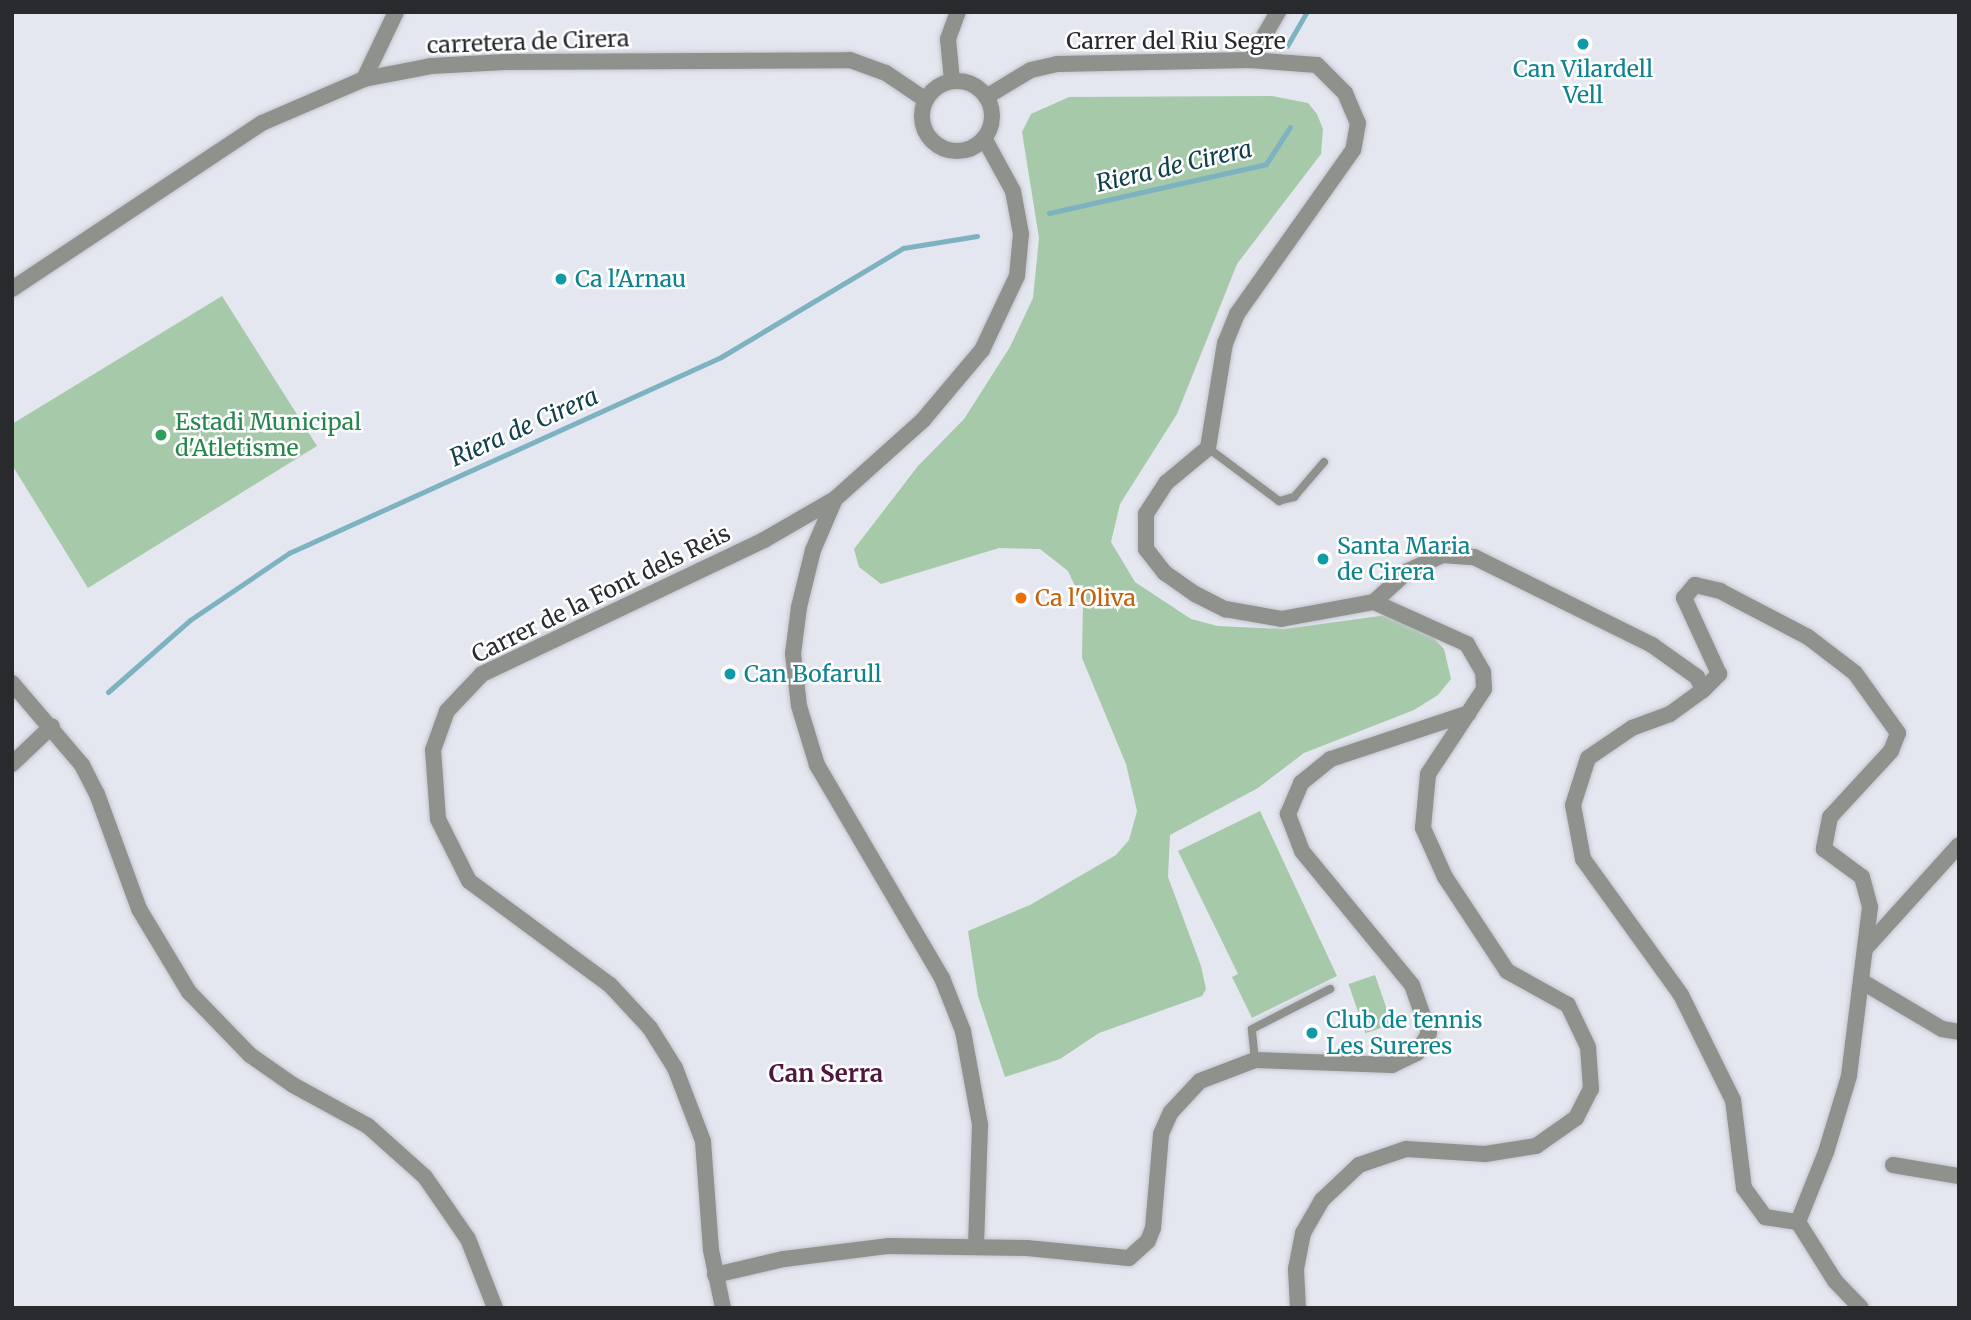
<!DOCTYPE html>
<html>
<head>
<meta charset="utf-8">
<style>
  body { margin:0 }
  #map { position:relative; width:1971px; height:1320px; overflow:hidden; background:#e4e7f0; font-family:Merriweather,serif }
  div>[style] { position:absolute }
  .green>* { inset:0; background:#a6c9aa; transform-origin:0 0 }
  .stream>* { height:5px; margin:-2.5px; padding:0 2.5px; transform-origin:2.5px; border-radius:2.5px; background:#7db2c1 }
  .roads { filter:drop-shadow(0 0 2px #c2c5cd) drop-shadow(0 0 2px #c2c5cd) }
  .lane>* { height:8px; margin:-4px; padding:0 4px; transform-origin:4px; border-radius:4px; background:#8f918d }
  .street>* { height:16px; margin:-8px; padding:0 8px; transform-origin:8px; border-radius:8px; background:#8f918d }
  .street>.ring { margin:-8px; padding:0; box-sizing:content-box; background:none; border:16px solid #8f918d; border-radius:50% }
  .dots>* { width:19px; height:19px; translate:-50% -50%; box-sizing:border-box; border:4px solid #fff; border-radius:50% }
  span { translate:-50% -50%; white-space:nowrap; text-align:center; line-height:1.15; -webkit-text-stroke:5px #fff; paint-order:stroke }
  .street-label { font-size:23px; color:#292a2e }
  .culture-label { font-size:23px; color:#0d838f }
  .left { translate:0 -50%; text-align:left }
  .leisure-label { font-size:23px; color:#27864d }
  .food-label { font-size:23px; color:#c56008 }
  .water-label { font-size:24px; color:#10404c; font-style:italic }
  .neighbourhood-label { font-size:24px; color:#50163f; font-weight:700 }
  .frame { position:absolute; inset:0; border:14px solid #292a2e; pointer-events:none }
</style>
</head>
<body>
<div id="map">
  <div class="green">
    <div style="clip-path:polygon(1272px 96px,1308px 103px,1317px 114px,1323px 129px,1321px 154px,1237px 264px,1177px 414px,1120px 504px,1111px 542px,1135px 582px,1191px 619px,1218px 626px,1284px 629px,1387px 615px,1423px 627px,1444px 649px,1451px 679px,1438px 695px,1414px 710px,1304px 753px,1258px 788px,1170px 835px,1168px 877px,1201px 966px,1206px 989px,1202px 996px,1099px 1033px,1060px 1059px,1005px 1077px,978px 996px,968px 931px,1030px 905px,1116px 855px,1129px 840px,1137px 811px,1126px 764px,1082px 658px,1083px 603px,1068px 571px,1040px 549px,999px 548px,881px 584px,859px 567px,854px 549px,918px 466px,964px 419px,1010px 347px,1033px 298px,1039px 238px,1022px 132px,1031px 114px,1069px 97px)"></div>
    <div style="clip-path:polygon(222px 296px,317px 446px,88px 588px,12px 465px,12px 424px)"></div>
    <div style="clip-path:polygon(1260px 811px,1337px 976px,1252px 1018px,1232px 977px,1238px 974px,1178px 851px)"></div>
    <div style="left:1375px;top:975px;width:52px;height:28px;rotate:71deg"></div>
  </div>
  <div class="stream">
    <div style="left:1287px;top:46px;width:39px;rotate:-60deg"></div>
    <div style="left:1049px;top:213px;width:222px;rotate:-12.7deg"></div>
    <div style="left:1266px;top:164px;width:44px;rotate:-57deg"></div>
    <div style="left:108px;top:692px;width:109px;rotate:-41.3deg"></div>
    <div style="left:190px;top:620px;width:120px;rotate:-34.1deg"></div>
    <div style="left:289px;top:553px;width:474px;rotate:-24.4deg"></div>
    <div style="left:721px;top:357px;width:212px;rotate:-30.9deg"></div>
    <div style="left:903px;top:248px;width:75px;rotate:-9.2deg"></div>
  </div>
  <div class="roads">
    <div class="lane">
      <div style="left:1208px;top:448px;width:89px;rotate:36.7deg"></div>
      <div style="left:1279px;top:501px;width:16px;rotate:-15deg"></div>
      <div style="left:1294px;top:497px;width:46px;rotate:-49.4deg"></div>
      <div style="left:1255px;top:1060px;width:31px;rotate:-96deg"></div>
      <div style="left:1252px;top:1029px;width:88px;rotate:-27.1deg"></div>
    </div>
    <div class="street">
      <div style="left:1250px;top:60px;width:56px;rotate:-59.7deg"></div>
      <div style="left:364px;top:79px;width:74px;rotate:-64.5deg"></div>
      <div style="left:952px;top:81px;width:42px;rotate:-95.4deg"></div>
      <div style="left:948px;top:39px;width:29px;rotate:-70deg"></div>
      <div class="ring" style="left:922px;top:81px;width:54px;height:54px"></div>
      <div style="left:986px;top:97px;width:52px;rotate:-31deg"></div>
      <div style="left:1031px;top:70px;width:27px;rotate:-13deg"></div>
      <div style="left:1057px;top:64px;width:193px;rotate:-1.2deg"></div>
      <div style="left:1250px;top:60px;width:67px;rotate:4.3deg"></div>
      <div style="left:1317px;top:65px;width:40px;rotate:45deg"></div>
      <div style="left:1345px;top:93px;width:33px;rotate:67deg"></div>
      <div style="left:1358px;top:123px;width:27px;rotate:100deg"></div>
      <div style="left:1353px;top:150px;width:201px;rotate:125.3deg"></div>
      <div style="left:1237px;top:314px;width:31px;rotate:112deg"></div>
      <div style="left:1225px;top:343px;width:106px;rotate:99.2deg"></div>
      <div style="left:1208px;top:448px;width:55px;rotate:140.2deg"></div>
      <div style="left:1166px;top:483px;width:37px;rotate:123deg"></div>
      <div style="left:1146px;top:514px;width:35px;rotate:90deg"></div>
      <div style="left:1146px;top:549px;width:31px;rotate:52deg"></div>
      <div style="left:1165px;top:573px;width:37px;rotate:35deg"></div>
      <div style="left:1195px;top:594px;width:34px;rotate:27deg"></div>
      <div style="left:1225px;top:609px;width:57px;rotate:10.1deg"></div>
      <div style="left:1281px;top:619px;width:95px;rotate:-10.4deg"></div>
      <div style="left:1374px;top:602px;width:46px;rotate:-42.4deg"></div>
      <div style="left:1408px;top:571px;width:38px;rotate:-25deg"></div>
      <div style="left:1442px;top:555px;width:32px;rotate:4deg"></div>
      <div style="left:1474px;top:557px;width:199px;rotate:26.3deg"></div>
      <div style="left:1652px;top:645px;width:55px;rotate:35.4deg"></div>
      <div style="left:1697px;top:677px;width:14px;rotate:65deg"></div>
      <div style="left:1703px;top:690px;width:41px;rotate:144deg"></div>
      <div style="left:1670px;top:714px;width:40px;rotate:159.8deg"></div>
      <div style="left:1632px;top:728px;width:53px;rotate:145.7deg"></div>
      <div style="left:1588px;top:758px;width:49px;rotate:107.7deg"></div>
      <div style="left:1573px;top:805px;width:55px;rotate:79.5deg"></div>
      <div style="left:1583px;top:859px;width:168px;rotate:54.2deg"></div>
      <div style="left:1681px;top:995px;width:117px;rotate:63.7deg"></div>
      <div style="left:1733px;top:1100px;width:89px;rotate:82.9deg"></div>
      <div style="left:1744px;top:1188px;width:36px;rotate:54deg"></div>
      <div style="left:1765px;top:1217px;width:33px;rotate:9deg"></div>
      <div style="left:1798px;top:1222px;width:70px;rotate:57.9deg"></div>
      <div style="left:1835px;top:1281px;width:37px;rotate:46deg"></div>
      <div style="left:12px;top:289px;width:300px;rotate:-33.6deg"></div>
      <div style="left:262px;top:123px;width:111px;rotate:-23.3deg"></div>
      <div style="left:364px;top:79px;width:68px;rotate:-11deg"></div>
      <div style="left:431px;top:66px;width:74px;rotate:-3.1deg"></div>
      <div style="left:505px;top:62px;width:345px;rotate:-0.3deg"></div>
      <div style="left:850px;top:60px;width:38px;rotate:20deg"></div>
      <div style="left:886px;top:73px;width:48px;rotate:34deg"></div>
      <div style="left:835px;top:499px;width:56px;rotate:113.3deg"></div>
      <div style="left:813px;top:550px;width:59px;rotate:103.8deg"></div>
      <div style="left:799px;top:607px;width:47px;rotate:97.3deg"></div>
      <div style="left:793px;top:654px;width:52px;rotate:83.4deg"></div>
      <div style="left:799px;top:706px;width:62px;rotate:73deg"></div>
      <div style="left:817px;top:765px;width:247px;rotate:59.6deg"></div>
      <div style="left:942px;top:978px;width:57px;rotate:68.4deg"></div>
      <div style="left:963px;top:1031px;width:96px;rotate:79.7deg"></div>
      <div style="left:980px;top:1125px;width:121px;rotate:91.9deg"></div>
      <div style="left:12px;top:683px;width:108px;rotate:49.5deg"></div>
      <div style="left:82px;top:765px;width:33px;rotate:63deg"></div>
      <div style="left:97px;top:794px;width:122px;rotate:69.9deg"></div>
      <div style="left:139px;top:909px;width:97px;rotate:58.9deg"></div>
      <div style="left:189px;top:992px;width:88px;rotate:45.9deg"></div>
      <div style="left:250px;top:1055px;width:52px;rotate:34.9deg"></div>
      <div style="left:293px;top:1085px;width:85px;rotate:28.7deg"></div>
      <div style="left:368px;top:1126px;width:76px;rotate:41.8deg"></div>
      <div style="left:425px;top:1177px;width:75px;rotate:55.3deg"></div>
      <div style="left:468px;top:1239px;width:74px;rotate:68.6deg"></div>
      <div style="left:1703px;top:690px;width:23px;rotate:-45deg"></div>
      <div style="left:1719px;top:674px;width:84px;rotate:-114.7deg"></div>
      <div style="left:1684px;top:598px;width:17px;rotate:-50deg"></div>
      <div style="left:1695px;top:585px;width:26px;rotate:13deg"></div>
      <div style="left:1720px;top:591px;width:99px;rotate:27.6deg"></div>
      <div style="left:1808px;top:637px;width:59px;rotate:37.5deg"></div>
      <div style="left:1855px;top:673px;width:74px;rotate:54.4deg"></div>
      <div style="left:1898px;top:733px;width:19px;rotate:111deg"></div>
      <div style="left:1891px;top:751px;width:90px;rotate:132.7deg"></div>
      <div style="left:1830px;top:817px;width:33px;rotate:101deg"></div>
      <div style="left:1824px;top:849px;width:47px;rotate:36.4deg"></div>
      <div style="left:1862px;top:877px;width:31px;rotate:75deg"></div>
      <div style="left:1870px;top:907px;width:170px;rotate:97.1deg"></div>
      <div style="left:1849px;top:1076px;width:79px;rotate:106.8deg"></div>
      <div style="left:1826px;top:1152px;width:75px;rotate:111.8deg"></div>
      <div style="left:12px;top:764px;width:55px;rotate:-43.5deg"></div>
      <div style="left:1865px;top:949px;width:140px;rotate:-47.9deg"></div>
      <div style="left:1861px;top:981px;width:94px;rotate:30.7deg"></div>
      <div style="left:1942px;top:1029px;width:17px;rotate:10deg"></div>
      <div style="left:1893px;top:1165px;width:67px;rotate:9.5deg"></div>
      <div style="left:715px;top:1275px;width:71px;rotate:-13.1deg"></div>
      <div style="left:784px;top:1259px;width:106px;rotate:-7.1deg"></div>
      <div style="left:889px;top:1246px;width:138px;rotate:0.8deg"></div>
      <div style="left:1027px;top:1248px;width:102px;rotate:5.6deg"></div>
      <div style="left:1129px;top:1258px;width:25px;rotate:-42deg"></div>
      <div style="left:1148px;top:1241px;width:14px;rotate:-69deg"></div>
      <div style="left:1153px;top:1228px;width:94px;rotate:-85.1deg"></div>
      <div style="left:1161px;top:1134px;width:24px;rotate:-66deg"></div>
      <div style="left:1171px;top:1112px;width:42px;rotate:-46.9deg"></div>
      <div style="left:1200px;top:1081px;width:59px;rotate:-20.9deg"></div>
      <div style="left:1255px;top:1060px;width:137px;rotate:2.1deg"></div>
      <div style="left:1392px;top:1065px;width:28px;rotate:-26deg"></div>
      <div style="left:1417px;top:1053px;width:23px;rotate:-59deg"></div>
      <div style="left:1429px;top:1033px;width:51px;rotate:-109.5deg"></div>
      <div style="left:1412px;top:985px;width:173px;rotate:-129.4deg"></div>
      <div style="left:1302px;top:851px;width:40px;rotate:-111deg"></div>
      <div style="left:1288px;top:814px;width:34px;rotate:-67deg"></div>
      <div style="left:1301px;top:783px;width:38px;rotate:-39deg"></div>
      <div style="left:1331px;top:759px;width:145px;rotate:-18.4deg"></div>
      <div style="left:723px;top:1308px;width:59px;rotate:-101.7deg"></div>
      <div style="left:711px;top:1250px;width:109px;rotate:-94.2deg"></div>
      <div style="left:703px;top:1141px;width:78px;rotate:-111deg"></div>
      <div style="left:675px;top:1068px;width:47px;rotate:-122deg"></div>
      <div style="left:650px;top:1028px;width:59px;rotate:-132.9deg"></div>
      <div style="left:610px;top:985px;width:175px;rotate:-143.6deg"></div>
      <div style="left:469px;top:881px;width:69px;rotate:-116.6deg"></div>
      <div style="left:438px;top:819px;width:69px;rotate:-94.1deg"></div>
      <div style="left:433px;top:750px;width:41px;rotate:-70.3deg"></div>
      <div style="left:447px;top:711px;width:51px;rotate:-46.6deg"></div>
      <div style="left:482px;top:674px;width:312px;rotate:-25.4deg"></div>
      <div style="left:764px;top:540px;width:82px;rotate:-30deg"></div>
      <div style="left:835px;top:499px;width:118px;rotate:-41.9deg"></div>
      <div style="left:923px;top:420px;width:92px;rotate:-49.9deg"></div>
      <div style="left:982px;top:350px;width:82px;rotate:-64.7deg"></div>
      <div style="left:1017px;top:276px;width:42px;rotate:-84.6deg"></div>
      <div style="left:1021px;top:234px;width:44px;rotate:-100.5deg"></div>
      <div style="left:1013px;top:191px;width:60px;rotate:-118.7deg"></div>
      <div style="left:1298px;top:1308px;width:39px;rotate:-93deg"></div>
      <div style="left:1296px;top:1269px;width:37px;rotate:-79deg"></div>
      <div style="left:1303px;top:1233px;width:38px;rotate:-60deg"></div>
      <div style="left:1322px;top:1200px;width:51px;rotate:-43.4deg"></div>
      <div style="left:1359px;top:1165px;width:50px;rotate:-18.8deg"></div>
      <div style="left:1406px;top:1149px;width:79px;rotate:3.6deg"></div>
      <div style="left:1485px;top:1154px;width:52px;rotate:-8.9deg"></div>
      <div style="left:1536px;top:1146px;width:49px;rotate:-35deg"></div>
      <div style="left:1576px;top:1118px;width:33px;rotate:-63deg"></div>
      <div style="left:1591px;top:1089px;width:42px;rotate:-94.1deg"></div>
      <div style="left:1588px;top:1047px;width:47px;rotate:-115.5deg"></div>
      <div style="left:1568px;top:1005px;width:70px;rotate:-150.9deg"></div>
      <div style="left:1507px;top:971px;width:113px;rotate:-123.4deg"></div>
      <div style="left:1445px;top:877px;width:54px;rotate:-114.2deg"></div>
      <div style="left:1423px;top:828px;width:54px;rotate:-84.7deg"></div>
      <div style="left:1428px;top:774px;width:102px;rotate:-56.6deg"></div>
      <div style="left:1484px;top:689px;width:17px;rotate:-93deg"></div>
      <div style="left:1483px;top:672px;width:32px;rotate:-120deg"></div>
      <div style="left:1467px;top:644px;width:102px;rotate:-155.7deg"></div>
    </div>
  </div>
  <div class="dots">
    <div style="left:1583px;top:44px;background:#0f9aa8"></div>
    <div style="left:561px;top:279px;background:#0f9aa8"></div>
    <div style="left:161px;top:435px;background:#2e9e5b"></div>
    <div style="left:1323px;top:559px;background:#0f9aa8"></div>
    <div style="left:1021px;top:598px;background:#e8710a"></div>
    <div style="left:730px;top:674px;background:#0f9aa8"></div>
    <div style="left:1312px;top:1033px;background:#0f9aa8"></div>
  </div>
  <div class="street-label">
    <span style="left:1176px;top:41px">Carrer del Riu Segre</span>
    <span style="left:528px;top:42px;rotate:-2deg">carretera de Cirera</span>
    <span style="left:601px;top:594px;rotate:-26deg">Carrer de la Font dels Reis</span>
  </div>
  <div class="culture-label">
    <span style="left:1583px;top:82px">Can Vilardell<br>Vell</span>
    <span class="left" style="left:575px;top:279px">Ca l'Arnau</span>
    <span class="left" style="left:1337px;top:559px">Santa Maria<br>de Cirera</span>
    <span class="left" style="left:744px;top:674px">Can Bofarull</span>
    <span class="left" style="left:1326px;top:1033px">Club de tennis<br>Les Sureres</span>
  </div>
  <div class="leisure-label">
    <span class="left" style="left:175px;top:435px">Estadi Municipal<br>d'Atletisme</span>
  </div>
  <div class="food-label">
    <span class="left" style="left:1035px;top:598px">Ca l'Oliva</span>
  </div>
  <div class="water-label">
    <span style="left:1174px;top:166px;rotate:-13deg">Riera de Cirera</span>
    <span style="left:524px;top:427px;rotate:-24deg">Riera de Cirera</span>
  </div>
  <div class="neighbourhood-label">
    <span style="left:826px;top:1074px">Can Serra</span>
  </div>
  <div class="frame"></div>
</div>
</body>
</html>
